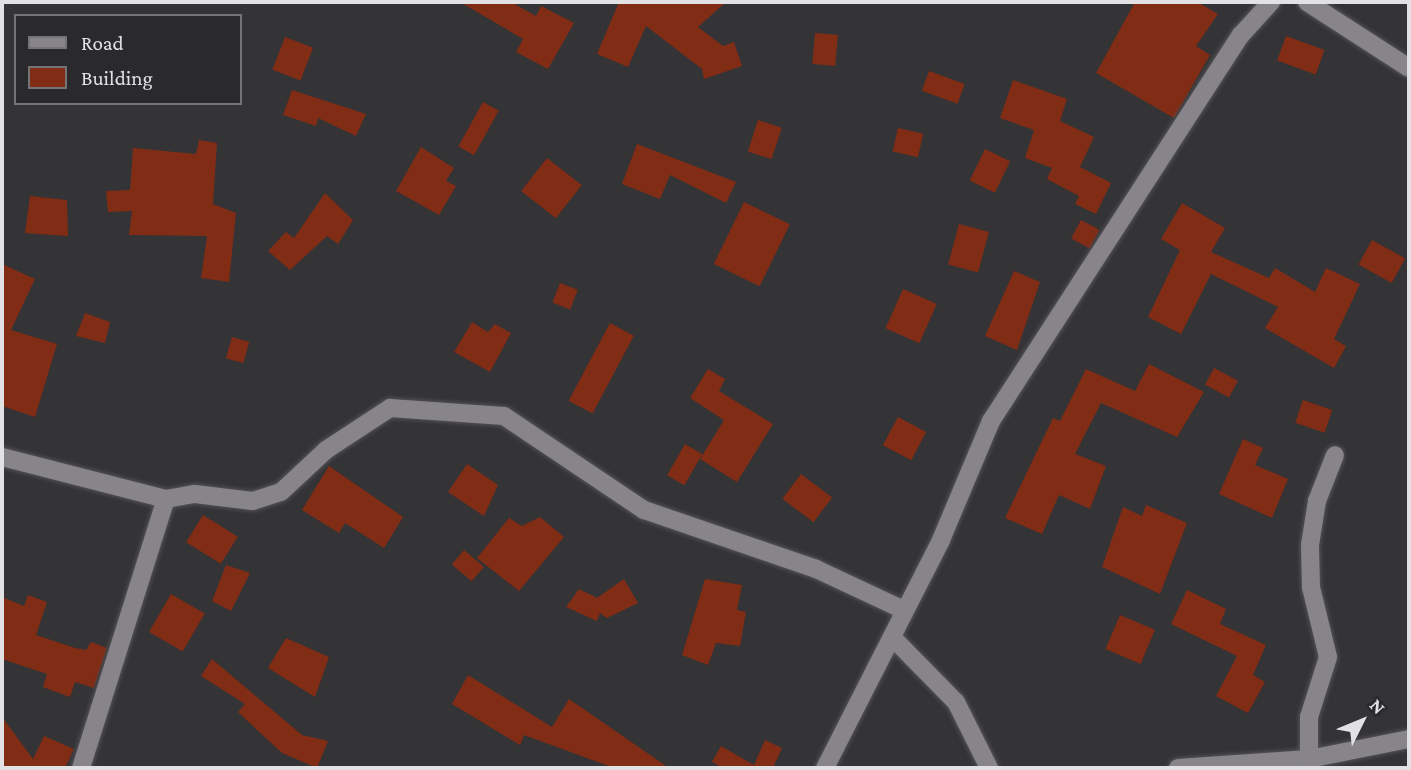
<!DOCTYPE html>
<html>
<head>
<meta charset="utf-8">
<style>
  body { margin:0 }
  #map { position:relative; width:1411px; height:770px; overflow:hidden; background:#343336; font-family:"Crimson Pro",serif }
  div>[style] { position:absolute }
  .building>* { inset:0; background:#812c15; transform-origin:0 0 }
  .roads { filter:drop-shadow(0 0 2px #535255) drop-shadow(0 0 2px #535255) }
  .minor>* { height:18px; margin:-9px; padding:0 9px; transform-origin:9px; border-radius:9px; background:#878589 }
  span { translate:-50% -50%; white-space:nowrap; text-align:center; line-height:1.15; -webkit-text-stroke:7px #2a292c; paint-order:stroke }
  .frame { position:absolute; inset:0; border:4px solid #e2e1e3; pointer-events:none }
  .legend { position:absolute; left:14px; top:14px; width:228px; height:91px; box-sizing:border-box; background:#2a292c; border:2px solid #747375; margin:0; padding:9px 12px; list-style:none; font-size:21px; color:#e2e1e3 }
  .legend li { display:flex; align-items:center; gap:14px; height:35px }
  .legend b { width:35px; border:2px solid #747375 }
  .north { position:absolute; left:1327px; top:686px; width:70px; height:70px; -webkit-text-stroke:5px #2a292c; paint-order:stroke; rotate:47deg; font-size:19px; font-weight:700; line-height:28px; text-align:center; color:#e2e1e3 }
  .north::after { content:''; display:block; margin:auto; width:24px; height:32px; background:#e2e1e3; clip-path:polygon(50% 0,100% 100%,50% 72%,0 100%) }
</style>
</head>
<body>
<div id="map">
  <div class="building">
    <div style="clip-path:polygon(460px 2px,511px 2px,536px 16px,541px 6px,574px 23px,548px 69px,516px 52px,523px 39px)"></div>
    <div style="clip-path:polygon(619px 2px,726px 2px,698px 27px,723px 46px,734px 42px,742px 66px,704px 79px,702px 69px,646px 26px,628px 67px,597px 54px)"></div>
    <div style="clip-path:polygon(1135px 2px,1197px 2px,1218px 14px,1196px 46px,1210px 55px,1174px 118px,1096px 73px)"></div>
    <div style="left:815px;top:33px;width:23px;height:31px;rotate:5deg"></div>
    <div style="left:1286px;top:36px;width:41px;height:26px;rotate:20deg"></div>
    <div style="left:285px;top:37px;width:30px;height:35px;rotate:21deg"></div>
    <div style="left:929px;top:71px;width:38px;height:21px;rotate:20deg"></div>
    <div style="clip-path:polygon(1013px 80px,1067px 99px,1060px 121px,1094px 137px,1080px 167px,1111px 183px,1096px 214px,1075px 204px,1079px 196px,1047px 179px,1052px 168px,1025px 158px,1034px 130px,1000px 118px)"></div>
    <div style="clip-path:polygon(292px 90px,366px 114px,356px 136px,318px 118px,316px 126px,283px 115px)"></div>
    <div style="left:483px;top:102px;width:18px;height:51px;rotate:29deg"></div>
    <div style="left:758px;top:120px;width:25px;height:33px;rotate:18deg"></div>
    <div style="left:898px;top:128px;width:26px;height:24px;rotate:13deg"></div>
    <div style="clip-path:polygon(199px 140px,217px 143px,213px 204px,236px 213px,229px 282px,201px 278px,207px 236px,129px 235px,132px 211px,108px 212px,106px 191px,130px 190px,133px 148px,196px 154px)"></div>
    <div style="clip-path:polygon(637px 144px,736px 182px,726px 203px,670px 175px,660px 199px,622px 184px)"></div>
    <div style="clip-path:polygon(421px 147px,454px 168px,446px 181px,456px 186px,439px 215px,396px 191px)"></div>
    <div style="left:985px;top:149px;width:28px;height:35px;rotate:26deg"></div>
    <div style="left:547px;top:158px;width:44px;height:42px;rotate:38deg"></div>
    <div style="clip-path:polygon(325px 193px,353px 220px,338px 244px,327px 236px,290px 270px,268px 251px,286px 232px,294px 238px)"></div>
    <div style="clip-path:polygon(30px 196px,67px 200px,68px 236px,25px 233px)"></div>
    <div style="left:744px;top:202px;width:51px;height:69px;rotate:26deg"></div>
    <div style="clip-path:polygon(1182px 203px,1225px 228px,1211px 252px,1269px 278px,1275px 268px,1315px 292px,1326px 268px,1360px 284px,1334px 339px,1346px 346px,1334px 368px,1265px 328px,1278px 307px,1211px 274px,1181px 334px,1148px 317px,1180px 250px,1161px 239px)"></div>
    <div style="left:1081px;top:220px;width:21px;height:21px;rotate:28deg"></div>
    <div style="left:959px;top:224px;width:31px;height:42px;rotate:15deg"></div>
    <div style="left:1372px;top:240px;width:38px;height:28px;rotate:29deg"></div>
    <div style="clip-path:polygon(2px 264px,35px 279px,11px 330px,57px 344px,35px 417px,2px 406px)"></div>
    <div style="clip-path:polygon(1014px 271px,1040px 282px,1017px 350px,985px 336px)"></div>
    <div style="left:560px;top:283px;width:19px;height:21px;rotate:21deg"></div>
    <div style="left:903px;top:289px;width:37px;height:43px;rotate:24deg"></div>
    <div style="clip-path:polygon(85px 313px,110px 322px,105px 343px,76px 336px)"></div>
    <div style="clip-path:polygon(472px 322px,488px 332px,495px 324px,511px 333px,490px 372px,454px 352px)"></div>
    <div style="left:610px;top:323px;width:27px;height:88px;rotate:28deg"></div>
    <div style="left:232px;top:337px;width:18px;height:22px;rotate:16deg"></div>
    <div style="clip-path:polygon(1149px 364px,1204px 392px,1177px 437px,1101px 403px,1075px 454px,1106px 466px,1090px 509px,1059px 495px,1042px 534px,1005px 518px,1053px 418px,1060px 421px,1086px 369px,1135px 391px)"></div>
    <div style="left:1214px;top:368px;width:27px;height:19px;rotate:28deg"></div>
    <div style="clip-path:polygon(708px 369px,725px 379px,719px 391px,773px 424px,737px 482px,700px 459px,724px 420px,690px 398px)"></div>
    <div style="left:1303px;top:400px;width:31px;height:24px;rotate:19deg"></div>
    <div style="left:898px;top:417px;width:32px;height:32px;rotate:28deg"></div>
    <div style="clip-path:polygon(1243px 439px,1263px 448px,1255px 465px,1288px 479px,1272px 518px,1219px 494px)"></div>
    <div style="left:685px;top:444px;width:20px;height:36px;rotate:30deg"></div>
    <div style="clip-path:polygon(467px 464px,498px 485px,484px 516px,448px 492px)"></div>
    <div style="clip-path:polygon(329px 466px,403px 517px,384px 548px,345px 523px,339px 533px,302px 510px)"></div>
    <div style="left:801px;top:474px;width:39px;height:31px;rotate:37deg"></div>
    <div style="clip-path:polygon(1146px 505px,1187px 523px,1160px 594px,1102px 567px,1123px 507px,1142px 516px)"></div>
    <div style="left:203px;top:515px;width:41px;height:32px;rotate:32deg"></div>
    <div style="clip-path:polygon(540px 517px,564px 537px,519px 591px,477px 558px,509px 518px,522px 526px)"></div>
    <div style="left:464px;top:550px;width:26px;height:19px;rotate:40deg"></div>
    <div style="clip-path:polygon(226px 565px,250px 573px,231px 611px,212px 601px)"></div>
    <div style="clip-path:polygon(624px 579px,638px 603px,607px 618px,600px 613px,597px 621px,566px 607px,579px 589px,597px 598px)"></div>
    <div style="clip-path:polygon(705px 579px,742px 585px,737px 610px,746px 612px,740px 646px,716px 643px,708px 665px,682px 655px)"></div>
    <div style="clip-path:polygon(1187px 590px,1226px 609px,1220px 624px,1266px 645px,1253px 675px,1265px 682px,1248px 713px,1216px 696px,1237px 656px,1171px 624px)"></div>
    <div style="left:171px;top:594px;width:39px;height:44px;rotate:30deg"></div>
    <div style="clip-path:polygon(28px 595px,47px 602px,36px 635px,75px 648px,86px 650px,91px 642px,107px 648px,94px 688px,75px 682px,70px 697px,43px 687px,47px 674px,2px 659px,2px 597px,24px 606px)"></div>
    <div style="left:1120px;top:615px;width:38px;height:37px;rotate:23deg"></div>
    <div style="clip-path:polygon(286px 638px,329px 657px,315px 697px,268px 668px)"></div>
    <div style="clip-path:polygon(212px 659px,302px 735px,328px 741px,317px 768px,282px 753px,238px 712px,245px 704px,201px 676px)"></div>
    <div style="clip-path:polygon(468px 675px,552px 727px,569px 699px,669px 768px,614px 768px,524px 735px,520px 745px,452px 704px)"></div>
    <div style="clip-path:polygon(2px 717px,33px 759px,44px 736px,74px 749px,65px 768px,2px 768px)"></div>
    <div style="clip-path:polygon(765px 740px,782px 748px,773px 768px,723px 768px,712px 762px,721px 746px,754px 765px)"></div>
  </div>
  <div class="roads">
    <div class="minor">
      <div style="left:1307px;top:2px;width:121px;rotate:32.9deg"></div>
      <div style="left:2px;top:457px;width:169px;rotate:14.4deg"></div>
      <div style="left:166px;top:499px;width:29px;rotate:-10deg"></div>
      <div style="left:195px;top:494px;width:58px;rotate:6.9deg"></div>
      <div style="left:253px;top:501px;width:29px;rotate:-18deg"></div>
      <div style="left:281px;top:492px;width:62px;rotate:-43deg"></div>
      <div style="left:326px;top:450px;width:77px;rotate:-33.3deg"></div>
      <div style="left:390px;top:408px;width:114px;rotate:4deg"></div>
      <div style="left:504px;top:416px;width:169px;rotate:33.9deg"></div>
      <div style="left:644px;top:510px;width:182px;rotate:18.9deg"></div>
      <div style="left:816px;top:569px;width:97px;rotate:25deg"></div>
      <div style="left:893px;top:638px;width:90px;rotate:45.5deg"></div>
      <div style="left:956px;top:702px;width:74px;rotate:63.4deg"></div>
      <div style="left:1309px;top:759px;width:42px;rotate:-90deg"></div>
      <div style="left:1309px;top:717px;width:63px;rotate:-72.4deg"></div>
      <div style="left:1328px;top:657px;width:72px;rotate:-103.7deg"></div>
      <div style="left:1311px;top:587px;width:42px;rotate:-91.4deg"></div>
      <div style="left:1310px;top:545px;width:45px;rotate:-81deg"></div>
      <div style="left:1317px;top:501px;width:49px;rotate:-68.6deg"></div>
      <div style="left:81px;top:768px;width:282px;rotate:-72.5deg"></div>
      <div style="left:825px;top:768px;width:256px;rotate:-63deg"></div>
      <div style="left:941px;top:540px;width:129px;rotate:-67.2deg"></div>
      <div style="left:991px;top:421px;width:460px;rotate:-57.1deg"></div>
      <div style="left:1241px;top:35px;width:45px;rotate:-47.7deg"></div>
      <div style="left:1178px;top:768px;width:131px;rotate:-3.9deg"></div>
      <div style="left:1309px;top:759px;width:102px;rotate:-11.3deg"></div>
    </div>
  </div>
  <div class="frame"></div>
  <ul class="legend">
  <li><b style="height:9px;background:#878589"></b>Road</li>
  <li><b style="height:19px;background:#812c15"></b>Building</li>
  </ul>
  <div class="north">N</div>
</div>
</body>
</html>
